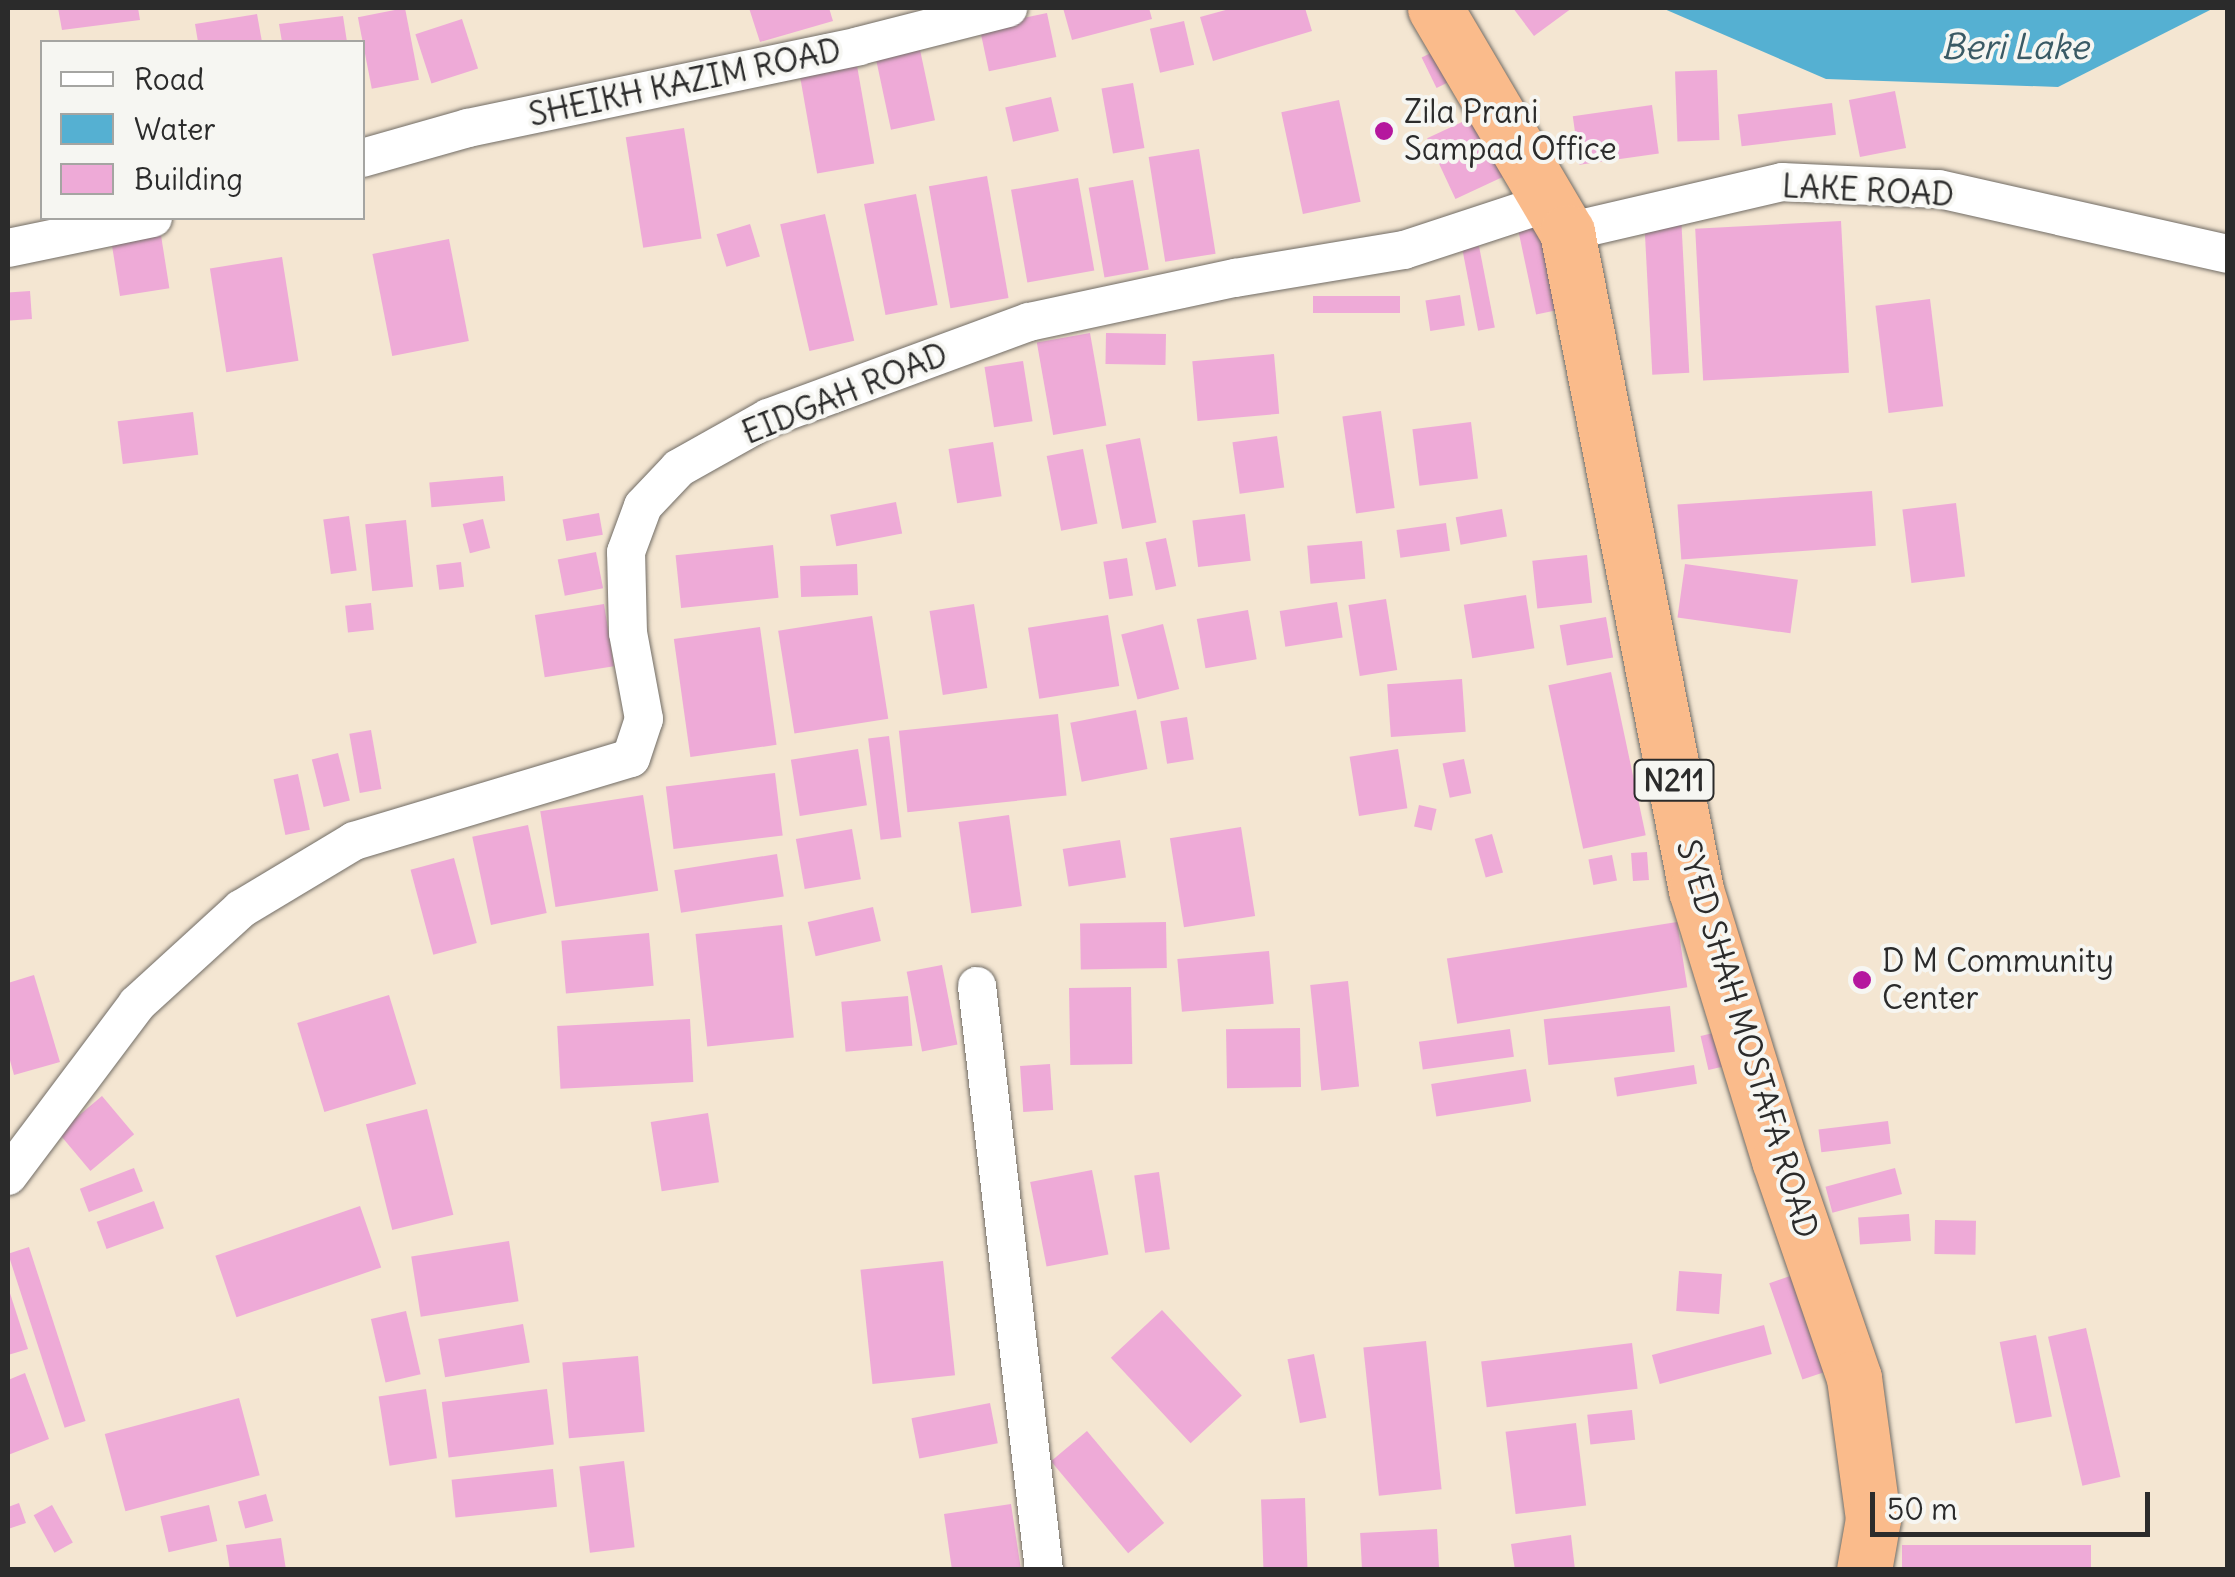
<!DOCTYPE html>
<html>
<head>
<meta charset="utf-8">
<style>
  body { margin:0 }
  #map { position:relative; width:2235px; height:1577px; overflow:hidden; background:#f4e6d2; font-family:Delius,sans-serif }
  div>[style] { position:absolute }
  .water>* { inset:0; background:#55b0d2 }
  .building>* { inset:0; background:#eeaad7; transform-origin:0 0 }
  .roads { filter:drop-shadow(0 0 2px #716c65) drop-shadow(0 0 2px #716c65) }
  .minor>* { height:38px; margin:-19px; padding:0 19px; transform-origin:19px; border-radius:19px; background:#fff }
  .trunk>* { height:55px; margin:-27.5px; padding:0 27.5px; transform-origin:27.5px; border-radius:27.5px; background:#fabb8b }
  .dots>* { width:28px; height:28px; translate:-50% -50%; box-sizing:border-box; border:5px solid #f6f6f2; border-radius:50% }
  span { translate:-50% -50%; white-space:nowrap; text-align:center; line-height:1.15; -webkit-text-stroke:8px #f6f6f2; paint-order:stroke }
  .shield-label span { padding:2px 8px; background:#f6f6f2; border:2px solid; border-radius:8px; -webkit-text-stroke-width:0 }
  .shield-label { font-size:30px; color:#2b2b2b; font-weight:700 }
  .street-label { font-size:32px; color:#2b2b2b }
  .poi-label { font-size:32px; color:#2b2b2b }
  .left { translate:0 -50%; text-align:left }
  .water-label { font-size:35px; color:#3a5a65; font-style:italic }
  .frame { position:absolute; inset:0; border:10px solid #2b2b2b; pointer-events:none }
  .legend { position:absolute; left:40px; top:40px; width:325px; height:180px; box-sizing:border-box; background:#f6f6f2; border:2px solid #a5a5a2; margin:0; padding:12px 18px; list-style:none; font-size:30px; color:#2b2b2b }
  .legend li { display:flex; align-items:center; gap:20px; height:50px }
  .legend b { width:50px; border:2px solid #a5a5a2 }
  .scale { position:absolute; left:1870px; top:1492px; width:280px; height:45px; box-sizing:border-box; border:5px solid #2b2b2b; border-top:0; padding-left:12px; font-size:30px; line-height:35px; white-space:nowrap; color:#2b2b2b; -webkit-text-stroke:8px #f6f6f2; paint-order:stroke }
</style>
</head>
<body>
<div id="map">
  <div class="water">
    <div style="clip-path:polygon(1662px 8px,2214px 8px,2058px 87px,1826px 79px)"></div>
  </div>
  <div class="building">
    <div style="clip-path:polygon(58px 8px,138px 8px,140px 20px,62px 30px)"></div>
    <div style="left:405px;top:8px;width:73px;height:48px;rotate:79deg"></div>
    <div style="clip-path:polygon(749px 8px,829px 8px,833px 21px,760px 42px)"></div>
    <div style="clip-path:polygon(1063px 8px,1149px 8px,1152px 19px,1072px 40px)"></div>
    <div style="clip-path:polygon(1233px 8px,1305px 8px,1312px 31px,1213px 61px,1200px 17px)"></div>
    <div style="clip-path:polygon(1513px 8px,1572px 8px,1534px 36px)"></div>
    <div style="left:1047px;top:13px;width:45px;height:69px;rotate:78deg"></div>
    <div style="clip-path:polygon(257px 14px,262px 42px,198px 42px,195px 24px)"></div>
    <div style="clip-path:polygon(343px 16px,347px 42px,282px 42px,279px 24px)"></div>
    <div style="left:462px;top:19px;width:52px;height:49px;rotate:72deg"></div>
    <div style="left:1184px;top:21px;width:45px;height:35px;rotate:77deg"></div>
    <div style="left:919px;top:45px;width:77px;height:45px;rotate:78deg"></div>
    <div style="left:1445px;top:46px;width:34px;height:26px;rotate:64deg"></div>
    <div style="left:856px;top:60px;width:105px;height:58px;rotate:80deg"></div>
    <div style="left:1717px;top:70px;width:70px;height:42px;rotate:88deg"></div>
    <div style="left:1133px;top:83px;width:66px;height:32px;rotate:80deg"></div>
    <div style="left:1895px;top:91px;width:58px;height:47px;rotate:79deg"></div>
    <div style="left:1051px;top:97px;width:35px;height:47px;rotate:77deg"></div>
    <div style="left:1339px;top:100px;width:104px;height:59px;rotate:78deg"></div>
    <div style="left:1832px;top:103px;width:32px;height:95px;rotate:83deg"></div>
    <div style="left:1652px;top:105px;width:49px;height:80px;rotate:82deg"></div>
    <div style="left:1477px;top:115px;width:67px;height:55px;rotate:65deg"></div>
    <div style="left:684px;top:128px;width:112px;height:59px;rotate:81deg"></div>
    <div style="left:1199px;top:149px;width:106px;height:51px;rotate:81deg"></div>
    <div style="left:987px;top:176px;width:124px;height:59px;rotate:80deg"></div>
    <div style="left:1078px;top:178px;width:94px;height:68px;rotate:80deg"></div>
    <div style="left:1133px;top:180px;width:91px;height:45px;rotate:80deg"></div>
    <div style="left:916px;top:194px;width:113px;height:53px;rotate:79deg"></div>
    <div style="left:825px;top:214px;width:130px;height:46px;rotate:77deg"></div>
    <div style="left:1681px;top:215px;width:158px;height:37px;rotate:87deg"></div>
    <div style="left:1543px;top:217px;width:94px;height:27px;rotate:78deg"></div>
    <div style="left:1841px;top:221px;width:152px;height:146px;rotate:87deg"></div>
    <div style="left:750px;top:224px;width:34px;height:35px;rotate:73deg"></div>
    <div style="left:160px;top:229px;width:60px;height:50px;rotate:81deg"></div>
    <div style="left:449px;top:239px;width:104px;height:78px;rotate:79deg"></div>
    <div style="left:1479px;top:246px;width:83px;height:17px;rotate:79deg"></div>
    <div style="left:282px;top:257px;width:105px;height:73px;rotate:81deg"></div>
    <div style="left:30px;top:291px;width:28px;height:22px;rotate:86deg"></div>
    <div style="left:1460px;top:295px;width:31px;height:35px;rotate:81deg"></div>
    <div style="left:1400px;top:296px;width:17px;height:87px;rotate:90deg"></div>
    <div style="left:1930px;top:299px;width:108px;height:55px;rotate:83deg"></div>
    <div style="left:1090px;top:333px;width:94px;height:54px;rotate:80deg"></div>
    <div style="left:1106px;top:333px;width:60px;height:31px;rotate:1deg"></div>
    <div style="left:1274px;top:354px;width:60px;height:82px;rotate:85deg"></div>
    <div style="left:1023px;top:361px;width:61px;height:39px;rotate:81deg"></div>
    <div style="left:1381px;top:411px;width:98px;height:39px;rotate:82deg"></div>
    <div style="left:193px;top:412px;width:43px;height:76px;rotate:83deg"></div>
    <div style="left:1471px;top:422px;width:57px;height:59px;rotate:83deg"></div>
    <div style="left:1277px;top:436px;width:52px;height:45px;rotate:82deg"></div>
    <div style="left:1140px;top:438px;width:86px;height:35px;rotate:79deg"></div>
    <div style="left:993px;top:442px;width:55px;height:45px;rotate:81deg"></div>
    <div style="left:1083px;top:449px;width:76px;height:37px;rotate:79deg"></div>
    <div style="left:503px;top:476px;width:25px;height:74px;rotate:85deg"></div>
    <div style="left:1872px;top:491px;width:55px;height:195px;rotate:86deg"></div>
    <div style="left:896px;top:502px;width:32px;height:67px;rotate:79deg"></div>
    <div style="left:1956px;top:503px;width:74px;height:54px;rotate:83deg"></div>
    <div style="left:1502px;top:509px;width:28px;height:47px;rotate:80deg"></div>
    <div style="left:599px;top:513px;width:22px;height:37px;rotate:80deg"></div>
    <div style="left:1245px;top:514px;width:47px;height:53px;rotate:83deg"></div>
    <div style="left:349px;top:516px;width:55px;height:26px;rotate:82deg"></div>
    <div style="left:483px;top:519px;width:30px;height:21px;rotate:76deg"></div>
    <div style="left:406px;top:520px;width:67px;height:41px;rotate:84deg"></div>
    <div style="left:1446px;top:523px;width:28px;height:50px;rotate:82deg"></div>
    <div style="left:1166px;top:538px;width:49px;height:21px;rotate:78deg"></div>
    <div style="left:1362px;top:541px;width:38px;height:55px;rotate:85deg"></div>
    <div style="left:773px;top:545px;width:53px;height:98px;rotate:84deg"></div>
    <div style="left:596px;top:552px;width:37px;height:39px;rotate:79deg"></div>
    <div style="left:1587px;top:555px;width:48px;height:55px;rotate:84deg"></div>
    <div style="left:1127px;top:558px;width:38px;height:24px;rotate:81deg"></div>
    <div style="left:461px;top:562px;width:25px;height:25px;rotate:83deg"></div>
    <div style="left:857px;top:564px;width:31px;height:57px;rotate:88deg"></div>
    <div style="left:1685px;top:564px;width:114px;height:54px;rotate:8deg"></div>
    <div style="left:1526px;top:595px;width:54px;height:63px;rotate:81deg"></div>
    <div style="left:1386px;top:599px;width:72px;height:38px;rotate:81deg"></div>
    <div style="left:1337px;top:602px;width:36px;height:58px;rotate:81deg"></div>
    <div style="left:371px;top:603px;width:27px;height:26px;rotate:84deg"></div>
    <div style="left:604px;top:604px;width:63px;height:70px;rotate:81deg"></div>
    <div style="left:974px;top:604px;width:85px;height:45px;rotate:81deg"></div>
    <div style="left:1248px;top:610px;width:50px;height:52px;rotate:80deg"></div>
    <div style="left:1108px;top:615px;width:72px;height:81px;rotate:81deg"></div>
    <div style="left:872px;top:616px;width:104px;height:95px;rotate:81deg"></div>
    <div style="left:1606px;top:617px;width:41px;height:47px;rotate:80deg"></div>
    <div style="left:1163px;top:624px;width:67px;height:43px;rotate:76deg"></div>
    <div style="left:760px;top:627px;width:119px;height:87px;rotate:82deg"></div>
    <div style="left:1611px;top:672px;width:167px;height:64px;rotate:78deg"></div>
    <div style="left:1462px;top:679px;width:53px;height:75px;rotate:86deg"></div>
    <div style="left:1136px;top:710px;width:60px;height:67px;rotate:79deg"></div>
    <div style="left:1058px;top:714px;width:82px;height:160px;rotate:84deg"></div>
    <div style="left:1187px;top:717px;width:43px;height:27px;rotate:81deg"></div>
    <div style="left:371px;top:730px;width:60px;height:22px;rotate:80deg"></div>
    <div style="left:889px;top:736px;width:102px;height:21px;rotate:83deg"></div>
    <div style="left:858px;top:749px;width:57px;height:68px;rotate:81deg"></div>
    <div style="left:1398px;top:749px;width:60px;height:49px;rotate:81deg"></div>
    <div style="left:338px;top:753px;width:49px;height:27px;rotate:76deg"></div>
    <div style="left:1464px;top:759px;width:35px;height:22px;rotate:78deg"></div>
    <div style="left:775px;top:773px;width:63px;height:110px;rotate:83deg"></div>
    <div style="left:298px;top:774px;width:57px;height:25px;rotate:78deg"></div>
    <div style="left:643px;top:795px;width:97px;height:104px;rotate:81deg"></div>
    <div style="left:1419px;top:805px;width:18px;height:22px;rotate:13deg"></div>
    <div style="left:1009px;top:815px;width:92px;height:51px;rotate:82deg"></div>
    <div style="left:528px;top:825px;width:90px;height:57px;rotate:78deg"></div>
    <div style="left:1241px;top:827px;width:90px;height:72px;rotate:81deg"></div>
    <div style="left:852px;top:829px;width:51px;height:57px;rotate:80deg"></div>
    <div style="left:1492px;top:834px;width:40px;height:18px;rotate:74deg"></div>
    <div style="left:1120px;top:840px;width:38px;height:58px;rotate:81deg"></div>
    <div style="left:1647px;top:852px;width:28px;height:16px;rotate:86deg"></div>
    <div style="left:777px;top:854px;width:43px;height:104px;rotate:81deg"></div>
    <div style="left:1612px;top:855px;width:26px;height:24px;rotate:79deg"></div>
    <div style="left:454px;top:858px;width:88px;height:45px;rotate:75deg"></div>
    <div style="left:873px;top:907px;width:35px;height:67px;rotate:77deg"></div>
    <div style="left:1166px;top:922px;width:46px;height:86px;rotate:89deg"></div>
    <div style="left:1677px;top:922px;width:66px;height:233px;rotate:81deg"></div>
    <div style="left:782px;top:925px;width:113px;height:87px;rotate:84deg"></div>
    <div style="left:649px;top:933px;width:53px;height:88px;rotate:85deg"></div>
    <div style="left:1269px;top:951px;width:53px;height:92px;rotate:85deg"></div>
    <div style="left:942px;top:965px;width:81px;height:36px;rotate:79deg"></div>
    <div style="clip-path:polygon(34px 975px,60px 1062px,14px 1075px,8px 1053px,8px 983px)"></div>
    <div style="left:1348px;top:981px;width:106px;height:38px;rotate:84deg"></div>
    <div style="left:1131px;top:987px;width:77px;height:62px;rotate:89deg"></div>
    <div style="left:389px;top:995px;width:93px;height:96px;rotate:73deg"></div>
    <div style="left:908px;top:996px;width:50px;height:67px;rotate:85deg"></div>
    <div style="left:1670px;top:1006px;width:46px;height:127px;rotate:84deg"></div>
    <div style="left:690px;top:1019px;width:63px;height:133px;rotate:87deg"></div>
    <div style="left:1300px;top:1028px;width:59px;height:74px;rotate:89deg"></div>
    <div style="left:1510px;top:1029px;width:28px;height:92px;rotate:82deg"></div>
    <div style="left:1722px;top:1031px;width:35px;height:22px;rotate:77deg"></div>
    <div style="left:1050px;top:1064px;width:46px;height:30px;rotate:86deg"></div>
    <div style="left:1694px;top:1065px;width:19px;height:81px;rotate:81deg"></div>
    <div style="left:1526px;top:1069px;width:33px;height:96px;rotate:81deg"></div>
    <div style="left:102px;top:1096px;width:50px;height:57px;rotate:50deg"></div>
    <div style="left:427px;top:1109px;width:109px;height:63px;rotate:76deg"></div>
    <div style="left:708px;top:1113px;width:70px;height:58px;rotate:81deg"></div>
    <div style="left:1888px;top:1121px;width:23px;height:70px;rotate:83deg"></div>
    <div style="left:134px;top:1168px;width:25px;height:58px;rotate:69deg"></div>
    <div style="left:1895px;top:1168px;width:27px;height:72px;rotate:75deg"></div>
    <div style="left:1092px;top:1170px;width:86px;height:63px;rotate:79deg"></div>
    <div style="left:1159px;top:1172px;width:78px;height:25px;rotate:82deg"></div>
    <div style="left:154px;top:1201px;width:29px;height:61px;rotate:70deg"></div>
    <div style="left:360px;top:1206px;width:65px;height:153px;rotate:71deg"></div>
    <div style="left:1909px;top:1214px;width:27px;height:51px;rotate:86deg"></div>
    <div style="left:1935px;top:1220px;width:41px;height:34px;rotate:1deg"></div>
    <div style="left:509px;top:1241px;width:61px;height:99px;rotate:81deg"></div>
    <div style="left:29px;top:1247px;width:183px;height:22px;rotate:72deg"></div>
    <div style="left:943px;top:1261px;width:115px;height:83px;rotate:84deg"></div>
    <div style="left:1679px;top:1271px;width:43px;height:40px;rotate:4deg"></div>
    <div style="left:1790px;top:1276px;width:102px;height:22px;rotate:71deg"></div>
    <div style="clip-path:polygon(8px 1287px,28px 1349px,8px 1355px)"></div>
    <div style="left:1162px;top:1310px;width:117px;height:70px;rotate:47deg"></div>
    <div style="left:406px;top:1311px;width:65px;height:36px;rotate:77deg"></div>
    <div style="left:523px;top:1324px;width:39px;height:86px;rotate:80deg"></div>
    <div style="left:1764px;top:1325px;width:30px;height:116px;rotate:75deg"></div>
    <div style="left:2086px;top:1328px;width:153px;height:39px;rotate:77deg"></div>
    <div style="left:2036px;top:1335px;width:83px;height:37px;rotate:79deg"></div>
    <div style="left:1426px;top:1341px;width:149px;height:63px;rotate:84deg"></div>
    <div style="left:1632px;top:1343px;width:46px;height:152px;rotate:83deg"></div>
    <div style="left:1314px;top:1354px;width:65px;height:27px;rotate:79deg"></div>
    <div style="left:638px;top:1356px;width:76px;height:76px;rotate:85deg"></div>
    <div style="clip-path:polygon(25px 1373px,49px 1439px,8px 1455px,8px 1380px)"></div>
    <div style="left:426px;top:1389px;width:70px;height:48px;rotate:81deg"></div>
    <div style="left:547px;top:1389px;width:56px;height:106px;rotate:83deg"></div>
    <div style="left:239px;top:1398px;width:80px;height:139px;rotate:75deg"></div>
    <div style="left:990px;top:1403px;width:41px;height:80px;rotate:79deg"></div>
    <div style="left:1632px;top:1410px;width:30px;height:45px;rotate:84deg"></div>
    <div style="left:1576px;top:1423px;width:83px;height:71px;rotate:83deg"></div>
    <div style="left:1087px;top:1431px;width:120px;height:47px;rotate:50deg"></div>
    <div style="left:624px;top:1461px;width:87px;height:45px;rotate:83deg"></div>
    <div style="left:553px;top:1469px;width:38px;height:102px;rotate:84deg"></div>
    <div style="left:266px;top:1494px;width:28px;height:29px;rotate:75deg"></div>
    <div style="left:1305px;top:1498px;width:72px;height:44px;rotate:88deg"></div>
    <div style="clip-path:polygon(19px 1503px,26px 1523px,8px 1529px,8px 1507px)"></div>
    <div style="clip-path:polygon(1011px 1504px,1021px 1570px,952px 1570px,944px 1514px)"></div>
    <div style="left:52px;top:1505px;width:43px;height:21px;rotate:61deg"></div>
    <div style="left:209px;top:1505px;width:37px;height:50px;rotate:77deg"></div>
    <div style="left:1437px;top:1529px;width:41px;height:77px;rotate:87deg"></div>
    <div style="clip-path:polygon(1571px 1535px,1575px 1570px,1515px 1570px,1511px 1544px)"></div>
    <div style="clip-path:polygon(281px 1538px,286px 1570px,230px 1570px,226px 1545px)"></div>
    <div style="left:1902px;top:1545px;width:189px;height:25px"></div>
  </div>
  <div class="roads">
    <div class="minor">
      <div style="left:362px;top:158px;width:110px;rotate:-15.8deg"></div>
      <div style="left:468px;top:128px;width:400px;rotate:-11.8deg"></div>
      <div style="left:859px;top:46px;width:154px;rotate:-14.3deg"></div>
      <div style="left:1567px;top:232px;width:221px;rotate:-13.1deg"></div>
      <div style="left:1782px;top:182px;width:157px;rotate:2.6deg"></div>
      <div style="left:1939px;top:189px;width:296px;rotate:12.7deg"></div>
      <div style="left:8px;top:248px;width:148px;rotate:-11.7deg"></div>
      <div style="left:977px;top:986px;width:588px;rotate:83.46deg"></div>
      <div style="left:8px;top:1176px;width:215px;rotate:-53.1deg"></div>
      <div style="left:137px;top:1004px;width:141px;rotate:-42.4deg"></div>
      <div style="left:241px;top:909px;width:132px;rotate:-31deg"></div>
      <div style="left:354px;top:841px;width:289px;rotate:-16.7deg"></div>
      <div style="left:631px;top:758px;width:41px;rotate:-71.6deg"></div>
      <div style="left:644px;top:719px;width:87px;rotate:-100.5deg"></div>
      <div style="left:628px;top:633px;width:81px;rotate:-91.4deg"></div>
      <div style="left:626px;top:552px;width:49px;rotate:-69.7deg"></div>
      <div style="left:643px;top:506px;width:52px;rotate:-46.5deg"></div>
      <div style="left:679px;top:468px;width:102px;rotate:-29.3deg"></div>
      <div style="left:768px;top:418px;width:278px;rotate:-20.2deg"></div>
      <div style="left:1029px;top:322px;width:211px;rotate:-12.1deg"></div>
      <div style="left:1235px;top:278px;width:171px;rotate:-9.4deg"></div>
      <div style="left:1404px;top:250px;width:151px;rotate:-18.2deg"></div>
    </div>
    <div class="trunk">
      <div style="left:1435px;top:8px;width:260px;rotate:59.5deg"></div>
      <div style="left:1567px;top:232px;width:671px;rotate:78.91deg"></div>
      <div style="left:1696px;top:890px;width:282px;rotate:72.9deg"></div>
      <div style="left:1779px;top:1160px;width:231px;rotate:71deg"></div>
      <div style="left:1854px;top:1378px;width:142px;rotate:82.3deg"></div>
      <div style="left:1873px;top:1519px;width:52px;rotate:100deg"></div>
    </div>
  </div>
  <div class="dots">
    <div style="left:1384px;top:131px;background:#b5179e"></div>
    <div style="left:1862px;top:980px;background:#b5179e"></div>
  </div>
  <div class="shield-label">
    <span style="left:1674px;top:780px">N211</span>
  </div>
  <div class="street-label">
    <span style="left:685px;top:83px;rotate:-12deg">SHEIKH KAZIM ROAD</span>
    <span style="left:1868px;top:191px;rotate:3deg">LAKE ROAD</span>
    <span style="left:845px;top:394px;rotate:-22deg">EIDGAH ROAD</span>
    <span style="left:1747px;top:1039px;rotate:73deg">SYED SHAH MOSTAFA ROAD</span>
  </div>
  <div class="poi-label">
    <span class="left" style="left:1404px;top:131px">Zila Prani<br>Sampad Office</span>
    <span class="left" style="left:1882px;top:980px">D M Community<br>Center</span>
  </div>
  <div class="water-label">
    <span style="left:2015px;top:46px">Beri Lake</span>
  </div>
  <div class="frame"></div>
  <ul class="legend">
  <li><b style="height:12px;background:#fff"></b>Road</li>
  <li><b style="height:28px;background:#55b0d2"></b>Water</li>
  <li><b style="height:28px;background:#eeaad7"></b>Building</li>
  </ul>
  <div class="scale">50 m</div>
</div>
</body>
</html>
